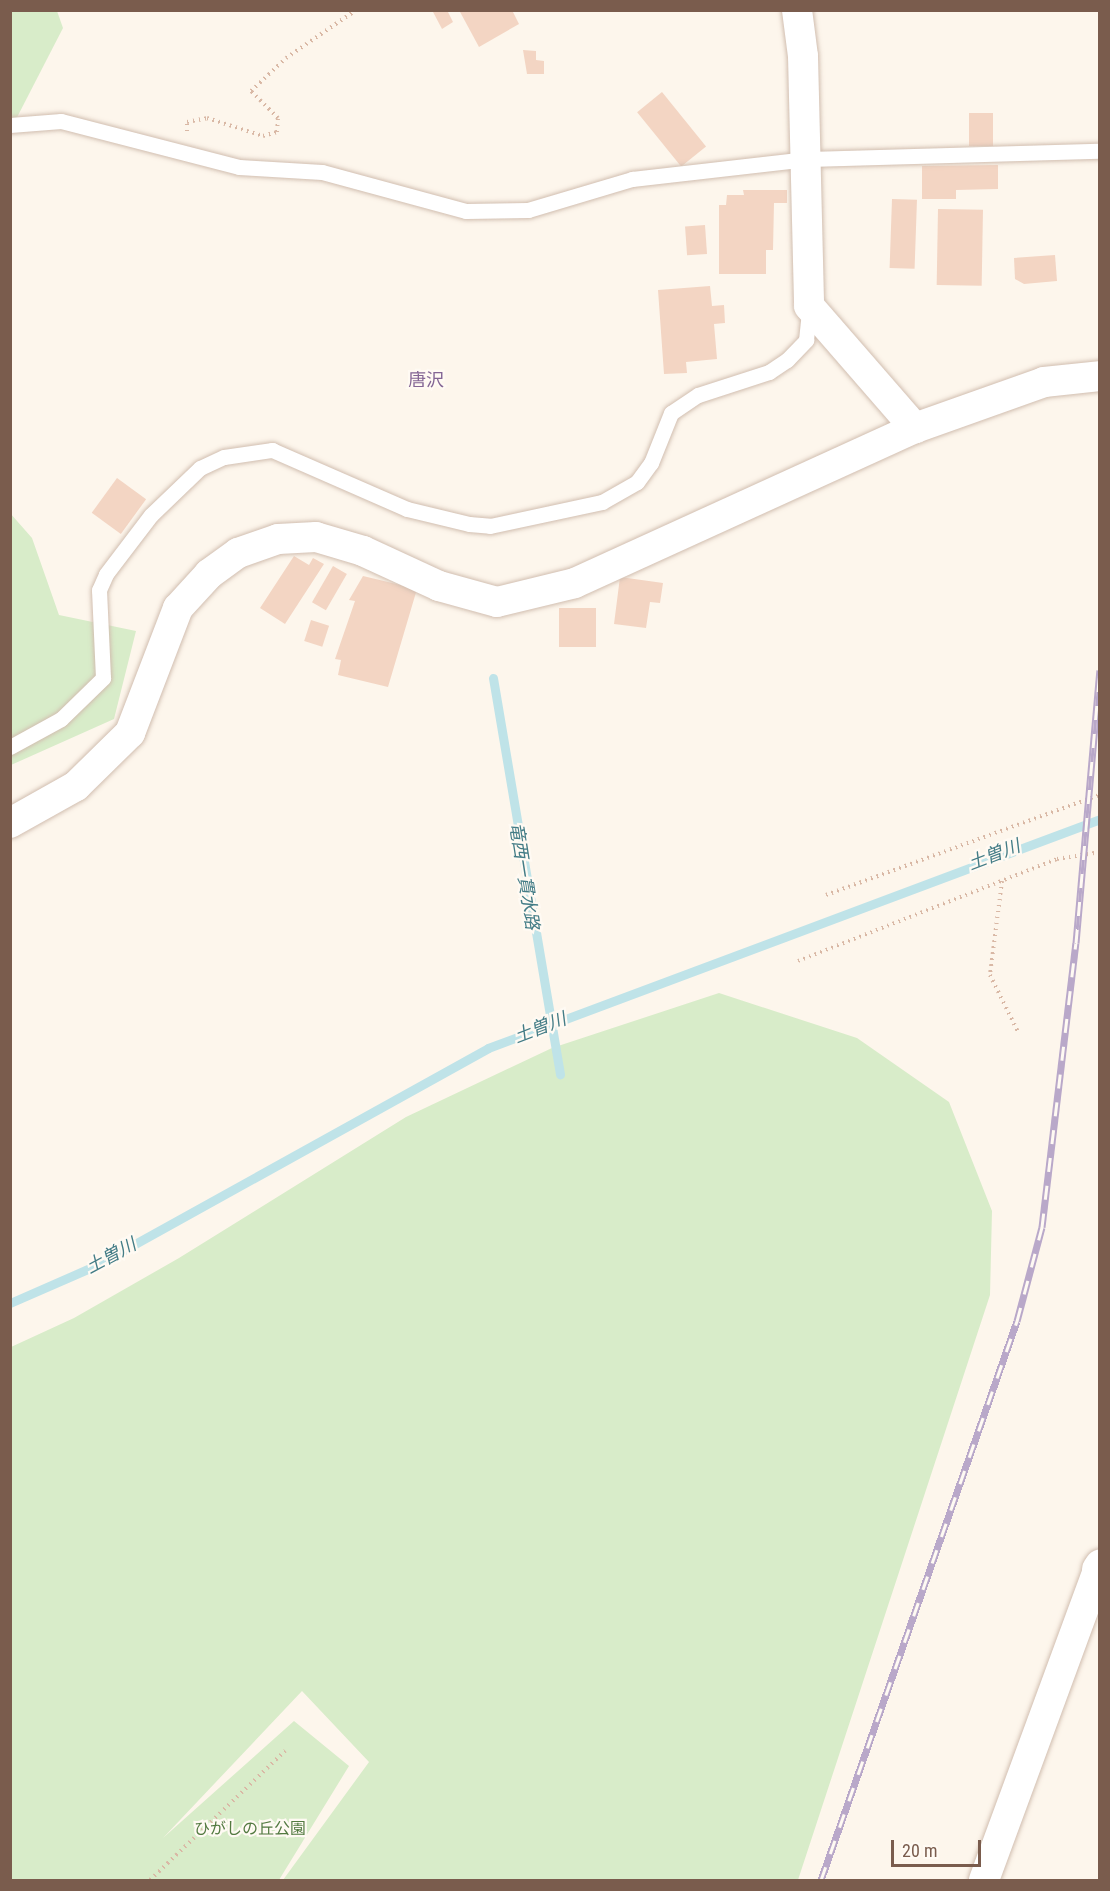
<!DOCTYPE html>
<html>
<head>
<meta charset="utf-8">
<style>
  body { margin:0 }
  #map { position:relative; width:1110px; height:1891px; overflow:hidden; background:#fdf6ec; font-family:"Roboto Condensed","Noto Sans JP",sans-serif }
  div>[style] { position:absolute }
  .green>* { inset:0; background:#d8ecc9 }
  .stream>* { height:9px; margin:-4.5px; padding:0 4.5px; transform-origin:4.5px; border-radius:4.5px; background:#bfe3e8 }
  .building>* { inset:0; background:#f3d5c3; transform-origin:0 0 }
  .path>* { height:4px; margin-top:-2px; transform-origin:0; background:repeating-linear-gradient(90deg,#d9b8a5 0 1.5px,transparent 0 6px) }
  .roads { filter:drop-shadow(0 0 2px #d1beb0) drop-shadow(0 0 2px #d1beb0) }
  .service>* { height:15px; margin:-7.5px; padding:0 7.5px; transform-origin:7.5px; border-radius:7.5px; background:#fff }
  .minor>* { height:30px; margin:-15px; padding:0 15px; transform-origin:15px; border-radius:15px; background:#fff }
  .tertiary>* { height:33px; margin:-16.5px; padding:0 16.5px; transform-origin:16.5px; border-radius:16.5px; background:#fff }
  .rail>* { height:7px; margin-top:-3.5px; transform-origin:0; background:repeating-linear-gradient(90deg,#fffaf3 0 14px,#b9a8c9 0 28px); box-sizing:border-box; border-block:2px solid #b9a8c9 }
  span { translate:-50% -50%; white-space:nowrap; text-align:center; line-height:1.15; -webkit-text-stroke:4.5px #fffaf3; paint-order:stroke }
  .park-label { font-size:16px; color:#537a41 }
  .neighbourhood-label { font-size:18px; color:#846695 }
  .water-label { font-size:18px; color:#437c86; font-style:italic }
  .frame { position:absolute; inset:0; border:12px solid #7a5c4d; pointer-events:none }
  .scale { position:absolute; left:891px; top:1840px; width:90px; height:27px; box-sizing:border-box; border:3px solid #7a5c4d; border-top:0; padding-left:8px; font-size:18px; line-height:21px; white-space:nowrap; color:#7a5c4d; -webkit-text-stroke:4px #fffaf3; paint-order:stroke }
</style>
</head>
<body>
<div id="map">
  <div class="green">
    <div style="clip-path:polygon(11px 11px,57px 11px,63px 28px,11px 129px)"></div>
    <div style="clip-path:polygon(10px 513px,32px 538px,59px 615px,136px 631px,114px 719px,11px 765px)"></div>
    <div style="clip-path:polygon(719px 993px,857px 1038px,949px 1102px,992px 1211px,990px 1295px,798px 1880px,283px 1880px,369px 1762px,302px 1691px,163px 1838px,294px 1721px,349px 1766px,279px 1880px,11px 1880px,11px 1347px,74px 1318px,179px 1258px,406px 1117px,552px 1048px)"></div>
  </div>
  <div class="stream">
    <div style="left:493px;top:678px;width:402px;rotate:80.4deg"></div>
    <div style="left:10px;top:1303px;width:95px;rotate:-23.6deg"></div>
    <div style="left:97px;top:1265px;width:447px;rotate:-29deg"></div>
    <div style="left:488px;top:1048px;width:653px;rotate:-20.51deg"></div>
  </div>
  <div class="building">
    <div style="clip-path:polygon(432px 10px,447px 10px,453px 22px,442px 29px)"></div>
    <div style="clip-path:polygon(459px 10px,512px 10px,519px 24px,479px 47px)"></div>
    <div style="clip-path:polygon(523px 50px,536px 51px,536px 60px,544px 61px,544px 74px,527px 74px)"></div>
    <div style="left:662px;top:92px;width:70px;height:32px;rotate:51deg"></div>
    <div style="left:969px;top:113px;width:24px;height:33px"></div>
    <div style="clip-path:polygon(998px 165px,998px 189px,956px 190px,956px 199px,922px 199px,922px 166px)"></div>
    <div style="clip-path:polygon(743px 190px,787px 190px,787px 203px,774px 203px,773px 250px,766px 250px,766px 274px,719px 274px,719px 205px,726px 205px,727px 195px,744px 195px)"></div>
    <div style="left:892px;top:199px;width:25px;height:69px;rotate:2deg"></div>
    <div style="left:938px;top:209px;width:45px;height:76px;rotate:1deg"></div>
    <div style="left:705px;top:225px;width:29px;height:20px;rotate:86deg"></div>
    <div style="clip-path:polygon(1055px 255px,1057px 281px,1024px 284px,1015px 279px,1014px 258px)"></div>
    <div style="clip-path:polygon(710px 286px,712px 306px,724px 305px,725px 323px,714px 324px,717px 359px,686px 362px,687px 373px,664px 374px,658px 290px)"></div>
    <div style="left:117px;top:478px;width:36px;height:43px;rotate:36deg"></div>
    <div style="clip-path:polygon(294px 556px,309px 565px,313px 558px,324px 564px,285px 624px,260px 608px)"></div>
    <div style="left:333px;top:566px;width:16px;height:42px;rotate:30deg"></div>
    <div style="clip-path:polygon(363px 576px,417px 589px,388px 687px,338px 675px,341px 660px,335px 659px,355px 601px,349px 600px)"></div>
    <div style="clip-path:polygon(620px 577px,663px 583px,660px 603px,650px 602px,646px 628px,614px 624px)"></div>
    <div style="left:559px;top:608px;width:37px;height:39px"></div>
    <div style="left:311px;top:620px;width:19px;height:22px;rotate:18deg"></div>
  </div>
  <div class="path">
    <div style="left:187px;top:131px;width:9px;rotate:-90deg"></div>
    <div style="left:187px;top:122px;width:20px;rotate:-11deg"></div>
    <div style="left:207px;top:118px;width:59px;rotate:17.8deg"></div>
    <div style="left:263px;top:136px;width:15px;rotate:-16deg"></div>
    <div style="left:277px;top:132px;width:14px;rotate:-86deg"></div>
    <div style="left:278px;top:118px;width:38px;rotate:-135deg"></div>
    <div style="left:251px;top:91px;width:48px;rotate:-43.3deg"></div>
    <div style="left:286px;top:58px;width:85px;rotate:-34.4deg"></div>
    <div style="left:1002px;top:881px;width:95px;rotate:97.3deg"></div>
    <div style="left:990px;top:975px;width:66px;rotate:63.8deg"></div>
    <div style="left:826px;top:895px;width:292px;rotate:-20.1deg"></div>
    <div style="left:798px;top:961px;width:278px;rotate:-21.5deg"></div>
    <div style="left:1057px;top:859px;width:44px;rotate:-9.2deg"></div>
    <div style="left:150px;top:1880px;width:187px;rotate:-43.7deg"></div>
  </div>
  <div class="roads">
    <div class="service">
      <div style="left:10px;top:125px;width:51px;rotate:-4.5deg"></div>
      <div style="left:61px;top:121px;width:184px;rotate:14.5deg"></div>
      <div style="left:239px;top:167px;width:83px;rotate:3.4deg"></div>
      <div style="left:322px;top:172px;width:149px;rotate:15.2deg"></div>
      <div style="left:466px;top:211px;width:62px;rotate:-0.9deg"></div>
      <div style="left:528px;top:210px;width:109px;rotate:-16.6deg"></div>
      <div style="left:632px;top:179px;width:176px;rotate:-6.5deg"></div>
      <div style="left:807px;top:159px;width:293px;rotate:-1.6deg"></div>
      <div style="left:10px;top:747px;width:58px;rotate:-28.8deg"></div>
      <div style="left:61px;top:719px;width:59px;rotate:-44.3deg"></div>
      <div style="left:103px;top:678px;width:88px;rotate:-92.6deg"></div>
      <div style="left:99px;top:590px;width:17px;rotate:-66deg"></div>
      <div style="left:106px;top:574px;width:74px;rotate:-52.7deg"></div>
      <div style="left:151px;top:515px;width:68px;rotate:-43.8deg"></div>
      <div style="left:200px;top:468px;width:26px;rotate:-25deg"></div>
      <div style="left:224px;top:457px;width:49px;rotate:-8.3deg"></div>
      <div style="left:272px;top:450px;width:147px;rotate:23.6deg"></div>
      <div style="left:407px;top:509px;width:64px;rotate:13.6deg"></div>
      <div style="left:469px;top:524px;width:21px;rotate:5deg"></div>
      <div style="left:490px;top:526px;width:115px;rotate:-12.1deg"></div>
      <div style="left:602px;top:502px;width:40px;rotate:-29.7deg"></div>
      <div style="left:637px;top:482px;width:24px;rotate:-54deg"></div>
      <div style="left:651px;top:463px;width:54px;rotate:-68.2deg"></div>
      <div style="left:671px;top:413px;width:32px;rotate:-34deg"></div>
      <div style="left:698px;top:395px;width:75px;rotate:-17.9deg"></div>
      <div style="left:769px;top:372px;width:22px;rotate:-34deg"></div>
      <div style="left:787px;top:360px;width:28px;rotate:-46deg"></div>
      <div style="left:806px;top:340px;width:31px;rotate:-84deg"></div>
    </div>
    <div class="minor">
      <div style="left:797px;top:10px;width:46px;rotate:82.6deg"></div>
      <div style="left:803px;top:56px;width:250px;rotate:88.6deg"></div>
      <div style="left:809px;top:306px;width:162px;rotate:49deg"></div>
      <div style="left:10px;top:823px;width:76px;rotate:-29.3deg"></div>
      <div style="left:76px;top:786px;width:76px;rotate:-44.5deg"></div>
      <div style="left:130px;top:733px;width:134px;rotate:-69deg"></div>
      <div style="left:178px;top:608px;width:46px;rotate:-47.6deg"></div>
      <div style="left:209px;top:574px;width:36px;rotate:-36deg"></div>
      <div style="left:238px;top:553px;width:42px;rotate:-19.3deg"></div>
      <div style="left:278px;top:539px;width:38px;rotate:-3deg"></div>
      <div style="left:316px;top:537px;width:49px;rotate:16.6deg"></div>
      <div style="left:363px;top:551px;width:84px;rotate:24.7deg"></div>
      <div style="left:439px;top:586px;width:60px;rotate:15.4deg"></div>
      <div style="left:497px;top:602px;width:80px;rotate:-13.7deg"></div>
      <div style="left:575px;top:583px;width:374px;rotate:-24.5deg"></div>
      <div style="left:915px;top:428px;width:137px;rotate:-19.6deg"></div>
      <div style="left:1044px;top:382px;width:56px;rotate:-6.1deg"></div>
      <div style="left:984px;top:1880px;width:336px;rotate:-69.8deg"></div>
    </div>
    <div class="tertiary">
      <div style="left:1098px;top:1569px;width:2px"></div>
    </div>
  </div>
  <div class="rail">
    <div style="left:821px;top:1880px;width:592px;rotate:-70.68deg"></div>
    <div style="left:1017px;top:1321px;width:97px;rotate:-75.1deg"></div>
    <div style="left:1042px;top:1227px;width:286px;rotate:-83.2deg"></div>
    <div style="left:1076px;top:943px;width:274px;rotate:-85deg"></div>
  </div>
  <div class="park-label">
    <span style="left:250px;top:1829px">ひがしの丘公園</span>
  </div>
  <div class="neighbourhood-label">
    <span style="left:426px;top:380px">唐沢</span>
  </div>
  <div class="water-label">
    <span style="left:994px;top:855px;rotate:-21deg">土曽川</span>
    <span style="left:524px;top:876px;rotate:81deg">竜西一貫水路</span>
    <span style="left:540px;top:1028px;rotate:-21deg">土曽川</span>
    <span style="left:111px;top:1256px;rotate:-28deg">土曽川</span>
  </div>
  <div class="frame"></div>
  <div class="scale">20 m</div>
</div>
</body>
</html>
